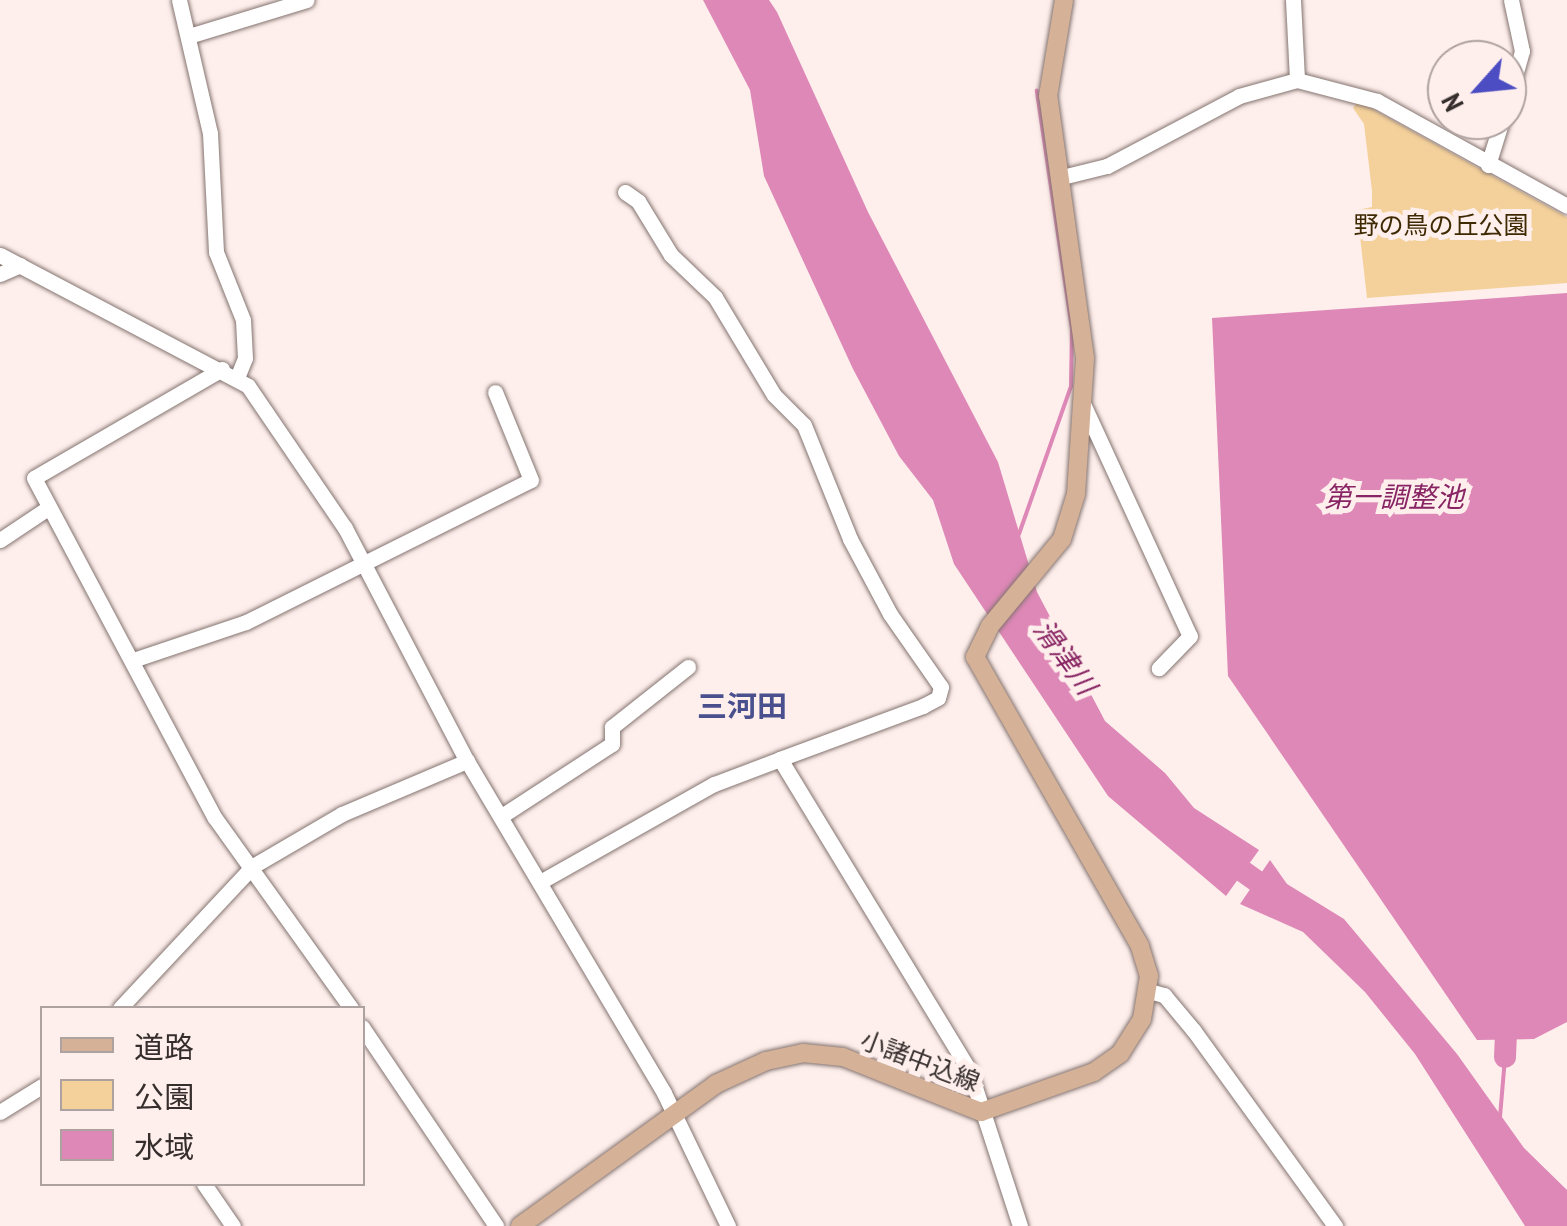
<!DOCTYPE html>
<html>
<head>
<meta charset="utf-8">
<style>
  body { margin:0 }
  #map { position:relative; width:1567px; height:1226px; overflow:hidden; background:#feefec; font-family:"PT Sans Narrow","Noto Sans JP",sans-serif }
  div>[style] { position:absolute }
  .green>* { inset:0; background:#f4d19b }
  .water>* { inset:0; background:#de88b7 }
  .stream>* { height:4px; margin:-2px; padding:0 2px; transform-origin:2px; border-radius:2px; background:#de88b7 }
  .river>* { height:22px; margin:-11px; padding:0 11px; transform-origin:11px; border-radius:11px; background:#de88b7 }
  .roads { filter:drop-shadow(0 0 2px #847470) drop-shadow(0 0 2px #847470) }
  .minor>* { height:15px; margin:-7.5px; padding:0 7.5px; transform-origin:7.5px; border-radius:7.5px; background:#fff }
  .major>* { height:18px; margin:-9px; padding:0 9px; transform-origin:9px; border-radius:9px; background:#d5b198 }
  span { translate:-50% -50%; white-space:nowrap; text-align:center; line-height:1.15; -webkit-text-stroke:10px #feefec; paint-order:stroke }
  .park-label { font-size:25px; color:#3e2902 }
  .street-label { font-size:25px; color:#352e2d }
  .water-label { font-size:28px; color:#882463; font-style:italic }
  .quarter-label { font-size:30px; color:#49508d; font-weight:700 }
  .legend { position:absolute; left:40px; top:1006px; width:325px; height:180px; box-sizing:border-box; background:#feefec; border:2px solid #aea2a0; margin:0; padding:12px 18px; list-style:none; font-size:30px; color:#352e2d }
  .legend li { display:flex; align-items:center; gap:20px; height:50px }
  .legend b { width:50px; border:2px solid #aea2a0 }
  .north { position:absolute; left:1427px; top:40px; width:100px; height:100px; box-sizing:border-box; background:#feefec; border:2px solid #aea2a0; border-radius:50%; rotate:243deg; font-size:28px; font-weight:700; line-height:40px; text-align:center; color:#352e2d }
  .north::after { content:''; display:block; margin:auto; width:35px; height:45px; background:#4d4dc3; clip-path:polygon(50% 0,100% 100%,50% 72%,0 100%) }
</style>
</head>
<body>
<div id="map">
  <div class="green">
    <div style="clip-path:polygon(1358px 101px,1567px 217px,1567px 283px,1367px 298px,1357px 210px,1372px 207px,1372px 191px,1364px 124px,1353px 108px)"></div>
  </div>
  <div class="water">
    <div style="clip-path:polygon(703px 0,769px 0,777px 12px,868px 212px,998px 462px,1037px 592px,1105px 721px,1165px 773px,1194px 808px,1259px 850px,1226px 896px,1108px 796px,954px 564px,933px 500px,899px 456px,853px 369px,764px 176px,750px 90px)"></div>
    <div style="clip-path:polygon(1567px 293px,1567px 1022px,1534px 1039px,1477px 1040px,1228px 676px,1212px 318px)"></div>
    <div style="clip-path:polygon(1270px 860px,1287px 884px,1344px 919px,1457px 1054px,1524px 1148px,1567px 1190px,1567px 1226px,1525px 1226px,1415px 1054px,1365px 992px,1303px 932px,1240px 904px)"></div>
  </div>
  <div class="stream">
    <div style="left:1019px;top:534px;width:157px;rotate:-70.6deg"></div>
    <div style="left:1071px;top:386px;width:57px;rotate:-89deg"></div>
    <div style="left:1072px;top:329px;width:241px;rotate:-98.4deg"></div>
    <div style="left:1500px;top:1117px;width:60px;rotate:-85.2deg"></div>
  </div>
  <div class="river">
    <div style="left:1220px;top:855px;width:72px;rotate:35.4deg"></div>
    <div style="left:1505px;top:1057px;width:47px;rotate:-87.6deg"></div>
  </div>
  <div class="roads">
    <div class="minor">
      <div style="left:179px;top:0;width:137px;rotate:76.9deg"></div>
      <div style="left:210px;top:133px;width:119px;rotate:87.1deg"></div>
      <div style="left:216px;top:252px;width:73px;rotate:68.3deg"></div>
      <div style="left:243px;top:320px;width:38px;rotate:87deg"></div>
      <div style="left:245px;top:358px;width:18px;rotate:112deg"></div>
      <div style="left:1293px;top:0;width:80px;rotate:87.1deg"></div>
      <div style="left:189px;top:36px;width:123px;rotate:-17deg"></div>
      <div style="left:1507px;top:104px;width:55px;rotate:-74.2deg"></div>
      <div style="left:1522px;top:51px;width:52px;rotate:-102.2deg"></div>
      <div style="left:1488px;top:165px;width:47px;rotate:-72.7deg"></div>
      <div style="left:1058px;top:178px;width:50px;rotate:-13.8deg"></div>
      <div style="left:1107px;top:166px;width:149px;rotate:-27.9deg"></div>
      <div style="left:1239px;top:96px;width:60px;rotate:-15.4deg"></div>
      <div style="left:1297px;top:80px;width:83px;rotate:14.7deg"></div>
      <div style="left:1377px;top:101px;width:217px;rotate:28.9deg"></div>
      <div style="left:625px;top:192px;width:16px;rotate:35deg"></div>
      <div style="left:638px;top:201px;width:63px;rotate:58.6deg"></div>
      <div style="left:671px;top:255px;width:61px;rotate:43.7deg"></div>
      <div style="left:715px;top:297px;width:114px;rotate:59deg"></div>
      <div style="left:774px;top:395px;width:42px;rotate:45deg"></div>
      <div style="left:804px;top:425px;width:123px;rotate:68deg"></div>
      <div style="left:850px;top:539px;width:85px;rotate:61.9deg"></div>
      <div style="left:890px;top:614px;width:89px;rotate:55.1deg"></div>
      <div style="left:941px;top:687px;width:11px;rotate:105deg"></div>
      <div style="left:938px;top:698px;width:17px;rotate:152deg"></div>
      <div style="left:923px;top:706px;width:153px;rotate:159.7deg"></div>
      <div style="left:780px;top:759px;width:366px;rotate:58.7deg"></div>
      <div style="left:970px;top:1072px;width:162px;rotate:72deg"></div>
      <div style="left:0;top:255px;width:280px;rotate:27.8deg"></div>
      <div style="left:248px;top:386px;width:172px;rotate:55.7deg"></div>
      <div style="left:345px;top:528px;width:263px;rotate:62.4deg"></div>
      <div style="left:467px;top:761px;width:386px;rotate:59.3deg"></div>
      <div style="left:664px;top:1093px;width:148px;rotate:64.3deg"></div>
      <div style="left:0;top:274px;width:22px;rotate:-24deg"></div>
      <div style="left:222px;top:369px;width:217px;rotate:149.9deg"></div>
      <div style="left:34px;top:478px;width:385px;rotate:62deg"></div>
      <div style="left:215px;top:818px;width:234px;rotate:54.4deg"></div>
      <div style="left:1084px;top:406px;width:253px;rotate:65.3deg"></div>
      <div style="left:1190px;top:636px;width:45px;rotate:134.1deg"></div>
      <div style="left:0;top:540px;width:58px;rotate:-33.7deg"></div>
      <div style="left:136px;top:659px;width:116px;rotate:-18.6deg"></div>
      <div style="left:246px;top:622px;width:318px;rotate:-26.5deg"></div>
      <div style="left:531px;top:480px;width:95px;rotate:-112.2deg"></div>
      <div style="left:503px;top:815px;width:130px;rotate:-33.1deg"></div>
      <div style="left:612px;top:744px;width:17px;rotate:-90deg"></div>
      <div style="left:612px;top:727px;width:97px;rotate:-38.3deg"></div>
      <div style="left:540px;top:882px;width:200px;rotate:-29.4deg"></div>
      <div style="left:714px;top:784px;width:71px;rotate:-20.7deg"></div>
      <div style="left:1149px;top:991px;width:16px;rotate:15deg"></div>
      <div style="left:1164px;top:995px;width:47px;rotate:50.2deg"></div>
      <div style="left:1194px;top:1031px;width:241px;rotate:54.1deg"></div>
      <div style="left:120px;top:1008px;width:195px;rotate:-46.9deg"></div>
      <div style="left:253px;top:866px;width:103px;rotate:-30.3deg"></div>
      <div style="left:342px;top:814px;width:136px;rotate:-23deg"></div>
      <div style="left:362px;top:1027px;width:240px;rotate:56deg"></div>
      <div style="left:0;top:1112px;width:49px;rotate:-31.8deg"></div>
      <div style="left:204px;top:1184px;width:51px;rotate:55.4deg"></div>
    </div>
    <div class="major">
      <div style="left:520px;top:1226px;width:242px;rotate:-35.9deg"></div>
      <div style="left:716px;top:1084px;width:55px;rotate:-24.7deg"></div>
      <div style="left:766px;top:1061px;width:38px;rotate:-12deg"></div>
      <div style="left:803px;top:1053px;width:40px;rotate:5.7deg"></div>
      <div style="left:843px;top:1057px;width:149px;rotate:21.7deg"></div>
      <div style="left:981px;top:1112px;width:120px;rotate:-19.5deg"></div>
      <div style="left:1094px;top:1072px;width:32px;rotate:-35deg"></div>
      <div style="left:1120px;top:1054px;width:41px;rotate:-57.8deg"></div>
      <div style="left:1142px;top:1019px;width:44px;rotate:-80.8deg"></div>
      <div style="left:1149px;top:976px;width:31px;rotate:-107deg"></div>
      <div style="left:1140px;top:946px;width:333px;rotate:-119.7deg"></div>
      <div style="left:975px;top:657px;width:34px;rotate:-64deg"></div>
      <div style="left:990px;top:626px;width:113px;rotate:-50.4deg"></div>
      <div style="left:1062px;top:539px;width:47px;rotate:-72.7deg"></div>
      <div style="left:1076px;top:494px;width:136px;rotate:-86.2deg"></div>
      <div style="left:1085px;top:358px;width:265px;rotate:-98deg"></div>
      <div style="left:1048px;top:96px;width:97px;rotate:-80.5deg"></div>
    </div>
  </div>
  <div class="park-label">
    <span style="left:1441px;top:225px">野の鳥の丘公園</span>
  </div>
  <div class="street-label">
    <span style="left:920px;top:1061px;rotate:21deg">小諸中込線</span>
  </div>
  <div class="water-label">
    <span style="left:1394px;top:497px">第一調整池</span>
    <span style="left:1065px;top:657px;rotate:54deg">滑津川</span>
  </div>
  <div class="quarter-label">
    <span style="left:742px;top:706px">三河田</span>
  </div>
  <ul class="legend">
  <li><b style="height:12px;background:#d5b198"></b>道路</li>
  <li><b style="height:28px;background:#f4d19b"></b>公園</li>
  <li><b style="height:28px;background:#de88b7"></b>水域</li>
  </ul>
  <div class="north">N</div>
</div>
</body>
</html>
